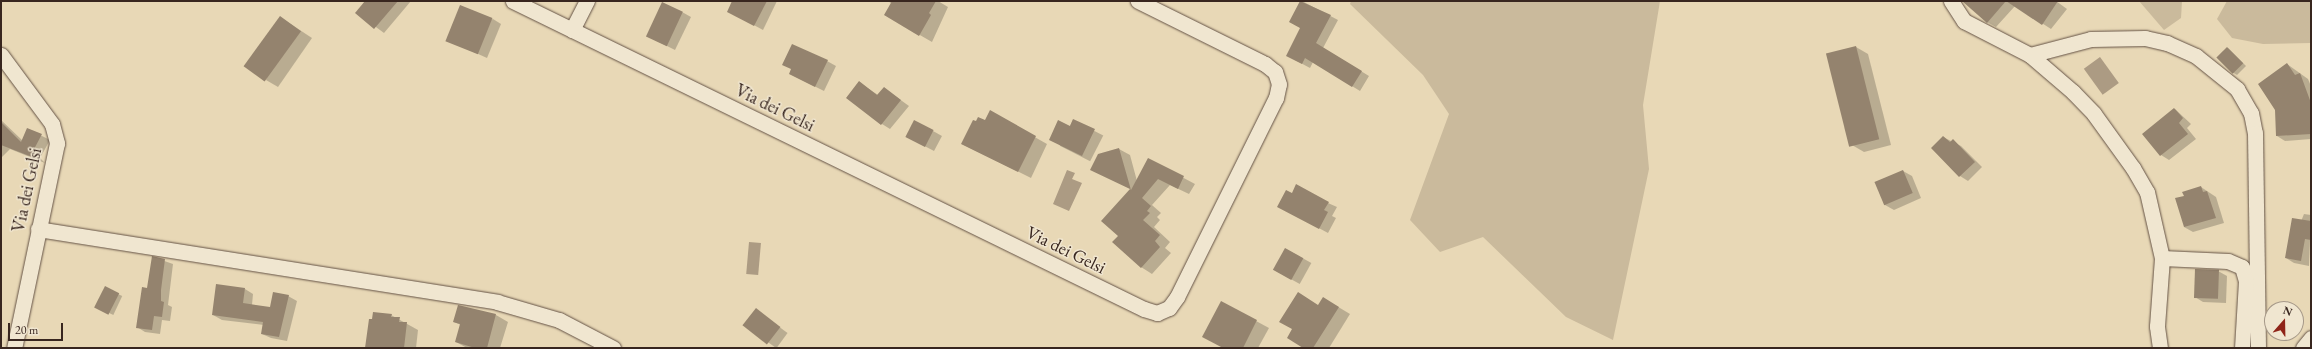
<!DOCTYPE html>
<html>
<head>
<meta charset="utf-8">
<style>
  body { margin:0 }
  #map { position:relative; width:2312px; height:349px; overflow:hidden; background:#e8d8b6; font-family:"EB Garamond",serif }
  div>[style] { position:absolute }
  .green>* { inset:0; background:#caba9c }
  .water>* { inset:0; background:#ac9b83; transform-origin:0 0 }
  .shadow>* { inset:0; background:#0003; transform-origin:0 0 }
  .building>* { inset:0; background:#94836e; transform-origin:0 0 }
  .roads { filter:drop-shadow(0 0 1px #645245) drop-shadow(0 0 1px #645245) }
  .street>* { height:15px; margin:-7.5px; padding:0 7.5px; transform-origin:7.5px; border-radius:7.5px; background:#f0e6d0 }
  span { translate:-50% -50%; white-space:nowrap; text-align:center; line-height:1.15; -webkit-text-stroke:3px #f0e6d0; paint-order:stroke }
  .street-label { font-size:18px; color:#38261f }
  .frame { position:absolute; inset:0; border:2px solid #38261f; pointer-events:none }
  .north { position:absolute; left:2264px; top:301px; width:40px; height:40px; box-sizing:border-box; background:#f0e6d0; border:1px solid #a69989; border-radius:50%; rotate:20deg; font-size:11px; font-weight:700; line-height:16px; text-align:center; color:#38261f }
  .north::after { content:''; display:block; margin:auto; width:14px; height:18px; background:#8f2418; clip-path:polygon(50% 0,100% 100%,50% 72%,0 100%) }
  .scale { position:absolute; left:8px; top:323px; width:55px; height:18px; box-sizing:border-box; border:2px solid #38261f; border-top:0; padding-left:5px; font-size:12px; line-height:14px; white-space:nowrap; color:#38261f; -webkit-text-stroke:3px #f0e6d0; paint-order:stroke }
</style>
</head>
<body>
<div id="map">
  <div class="green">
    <div style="clip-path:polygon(1351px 1px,1660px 1px,1643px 105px,1649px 169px,1613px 340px,1566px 317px,1483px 237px,1440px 252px,1410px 220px,1449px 114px,1423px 75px,1350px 4px)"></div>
    <div style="clip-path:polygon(2139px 1px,2182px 1px,2181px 18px,2164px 30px)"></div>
    <div style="clip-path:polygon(2227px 1px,2311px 1px,2311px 43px,2263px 44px,2232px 38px,2217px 19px)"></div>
  </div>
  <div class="water">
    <div style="left:2100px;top:57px;width:32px;height:20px;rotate:54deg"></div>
    <div style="clip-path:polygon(1067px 170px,1075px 173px,1072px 179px,1082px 183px,1069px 211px,1053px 204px)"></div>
    <div style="left:749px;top:242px;width:12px;height:32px;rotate:5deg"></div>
  </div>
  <div class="shadow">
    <div style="clip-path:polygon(363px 1px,411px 1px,384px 33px,357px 13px,365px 3px)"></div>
    <div style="clip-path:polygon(733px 1px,777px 1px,763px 30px,737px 16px)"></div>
    <div style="clip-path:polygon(888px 1px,938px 1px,948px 7px,932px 42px,885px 15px,892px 4px)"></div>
    <div style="clip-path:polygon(1302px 1px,1338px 20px,1323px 48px,1369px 76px,1360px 91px,1313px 62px,1310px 68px,1295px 60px,1301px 28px,1290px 22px)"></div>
    <div style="clip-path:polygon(1973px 1px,2056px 1px,2067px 9px,2051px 29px,2015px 6px,1996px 27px,1987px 22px)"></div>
    <div style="clip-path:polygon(682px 12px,691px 17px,675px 50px,647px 36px)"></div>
    <div style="clip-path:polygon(280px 17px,312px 38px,278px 87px,266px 80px)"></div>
    <div style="clip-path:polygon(493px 19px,501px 24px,487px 58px,447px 40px)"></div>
    <div style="clip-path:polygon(1856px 47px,1868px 54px,1891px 145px,1864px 152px,1852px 145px)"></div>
    <div style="clip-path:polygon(2228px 48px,2246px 66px,2237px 75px,2232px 72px)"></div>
    <div style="clip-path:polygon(827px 61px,836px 66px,824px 91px,790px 74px)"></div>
    <div style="clip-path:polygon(2287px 64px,2308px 79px,2311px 86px,2311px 139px,2285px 141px,2277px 136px)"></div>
    <div style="clip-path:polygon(860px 83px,878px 95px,884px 88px,909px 106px,890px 129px,882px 124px)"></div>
    <div style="clip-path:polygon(2175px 109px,2191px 124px,2187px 128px,2196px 139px,2169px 160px,2161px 155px)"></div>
    <div style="clip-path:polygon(990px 112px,1047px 144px,1031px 178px,962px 144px,985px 122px)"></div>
    <div style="clip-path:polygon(1px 120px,23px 141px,28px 129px,50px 140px,40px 158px,45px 163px,10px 149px,1px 158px)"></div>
    <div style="left:1073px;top:120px;width:34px;height:29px;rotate:27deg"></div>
    <div style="clip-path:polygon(933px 131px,942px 136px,934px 151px,915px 141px)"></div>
    <div style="clip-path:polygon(1943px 137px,1961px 146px,1982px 167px,1968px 181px,1960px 176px)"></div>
    <div style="clip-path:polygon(1119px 149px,1130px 155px,1137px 181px,1148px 159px,1195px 184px,1189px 194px,1170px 185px,1152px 205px,1161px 213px,1157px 217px,1160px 220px,1154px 227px,1170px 242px,1165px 248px,1171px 253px,1152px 274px,1141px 267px,1119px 236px,1131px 189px,1091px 169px)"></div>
    <div style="clip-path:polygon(1903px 171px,1912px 176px,1921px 198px,1894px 210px,1885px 205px,1876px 182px)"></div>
    <div style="clip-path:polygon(2201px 187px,2216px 197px,2224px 223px,2193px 232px,2184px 227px,2185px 196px)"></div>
    <div style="clip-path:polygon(1292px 194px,1328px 203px,1337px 207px,1332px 216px,1336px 218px,1328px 233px,1287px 211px)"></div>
    <div style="clip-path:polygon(2304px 214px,2311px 215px,2309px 266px,2294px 263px,2286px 258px)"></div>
    <div style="left:1286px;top:249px;width:29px;height:24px;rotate:29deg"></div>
    <div style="clip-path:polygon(153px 257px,173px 264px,168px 305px,172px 307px,170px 321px,162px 320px,160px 334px,145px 332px,137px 327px,148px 289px)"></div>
    <div style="clip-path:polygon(2218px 271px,2227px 276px,2226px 303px,2203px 302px,2195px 297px)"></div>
    <div style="left:105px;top:288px;width:19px;height:21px;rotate:25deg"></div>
    <div style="clip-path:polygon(245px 289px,253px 294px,252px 305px,271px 308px,288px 296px,297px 301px,287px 341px,271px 338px,262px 334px,264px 325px,222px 320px,213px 315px)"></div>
    <div style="clip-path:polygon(1221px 302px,1269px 328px,1258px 348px,1223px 348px)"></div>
    <div style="clip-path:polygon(1335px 305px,1350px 314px,1329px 348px,1304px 348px,1319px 306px)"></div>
    <div style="left:756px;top:310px;width:39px;height:19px;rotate:36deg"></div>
    <div style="clip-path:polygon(391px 315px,418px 330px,416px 348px,366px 348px,373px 320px)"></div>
    <div style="clip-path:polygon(496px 315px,508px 322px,500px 348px,467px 348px,456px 342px,461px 325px,454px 322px)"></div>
  </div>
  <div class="building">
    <div style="clip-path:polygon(365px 1px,398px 1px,374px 29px,355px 13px)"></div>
    <div style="clip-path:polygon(732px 1px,767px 1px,754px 26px,727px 12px)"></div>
    <div style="clip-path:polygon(892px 1px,936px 1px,929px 13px,931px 15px,919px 36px,884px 15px)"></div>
    <div style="clip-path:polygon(1300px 1px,1331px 15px,1316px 43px,1362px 71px,1352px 87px,1305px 58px,1302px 64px,1286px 56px,1300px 28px,1289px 22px)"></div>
    <div style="clip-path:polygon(1962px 1px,2006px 1px,1987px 23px)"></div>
    <div style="clip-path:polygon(2006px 1px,2058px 1px,2042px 25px)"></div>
    <div style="left:662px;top:2px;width:23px;height:38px;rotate:25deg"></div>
    <div style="left:460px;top:5px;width:35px;height:39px;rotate:22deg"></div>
    <div style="left:280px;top:16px;width:26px;height:62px;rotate:36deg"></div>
    <div style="clip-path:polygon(792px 44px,828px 60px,815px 87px,789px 74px,791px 69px,782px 65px)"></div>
    <div style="left:1856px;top:46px;width:96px;height:31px;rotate:76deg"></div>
    <div style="left:2227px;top:47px;width:23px;height:15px;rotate:45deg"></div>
    <div style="clip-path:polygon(2287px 63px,2295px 75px,2300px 73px,2311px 103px,2311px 134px,2276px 136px,2275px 110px,2258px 84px)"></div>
    <div style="clip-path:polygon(859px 81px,877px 95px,884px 87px,901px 100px,881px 125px,846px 98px)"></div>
    <div style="clip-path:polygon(2174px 108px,2183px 118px,2179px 123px,2188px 134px,2160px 156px,2142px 134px)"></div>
    <div style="clip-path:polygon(990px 110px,1036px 136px,1018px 172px,961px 144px,973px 120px,976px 121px,978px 117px,985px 120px)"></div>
    <div style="clip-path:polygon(1073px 119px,1095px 129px,1082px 156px,1049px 140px,1058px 120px,1070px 126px)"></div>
    <div style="left:914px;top:120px;width:22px;height:19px;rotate:27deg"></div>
    <div style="clip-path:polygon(1px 122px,21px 142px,27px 128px,42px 134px,32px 153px,40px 160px,1px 145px)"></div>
    <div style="clip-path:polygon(1943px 136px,1950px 142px,1953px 139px,1975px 162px,1959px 177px,1931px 148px)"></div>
    <div style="clip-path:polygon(1119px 148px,1131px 190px,1148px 158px,1184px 176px,1178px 189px,1158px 179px,1142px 198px,1151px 206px,1147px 211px,1150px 213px,1143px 220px,1160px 235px,1155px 241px,1160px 247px,1141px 268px,1112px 242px,1118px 236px,1101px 221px,1130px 189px,1090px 170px,1098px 154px)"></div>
    <div style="left:1903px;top:170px;width:25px;height:31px;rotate:67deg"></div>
    <div style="clip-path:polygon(1296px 184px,1329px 202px,1324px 210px,1328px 212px,1319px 229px,1277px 207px,1286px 190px,1292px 193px)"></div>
    <div style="clip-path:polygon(2201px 186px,2203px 192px,2207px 191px,2216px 218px,2184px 227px,2175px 198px,2184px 196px,2182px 192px)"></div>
    <div style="clip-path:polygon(2292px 218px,2311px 221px,2311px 240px,2305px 239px,2301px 261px,2285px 258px)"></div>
    <div style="left:1285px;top:248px;width:21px;height:25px;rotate:29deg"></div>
    <div style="clip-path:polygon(152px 256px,165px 259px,161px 290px,161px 301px,164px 302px,162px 317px,154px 316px,152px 330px,136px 328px,142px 287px,147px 288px)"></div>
    <div style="left:2195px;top:269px;width:24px;height:29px;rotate:2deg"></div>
    <div style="clip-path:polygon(216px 284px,245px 288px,243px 303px,270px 307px,273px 292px,289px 295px,279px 337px,261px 334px,263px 322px,212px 315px)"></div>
    <div style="left:105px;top:286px;width:16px;height:24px;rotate:27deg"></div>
    <div style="clip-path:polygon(1298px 292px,1318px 305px,1323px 297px,1339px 307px,1313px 348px,1303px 348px,1287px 338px,1292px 329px,1279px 322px)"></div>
    <div style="clip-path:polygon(1221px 301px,1257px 320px,1243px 348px,1223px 348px,1202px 337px)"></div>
    <div style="clip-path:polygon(458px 305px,496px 314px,487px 348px,475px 348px,455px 342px,460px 324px,453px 322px)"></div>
    <div style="left:756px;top:308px;width:31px;height:22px;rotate:38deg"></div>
    <div style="clip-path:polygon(373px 312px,392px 314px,391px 317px,400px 317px,399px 322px,407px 322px,404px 348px,365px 348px,369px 319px,372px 319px)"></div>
  </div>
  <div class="roads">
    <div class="street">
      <div style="left:513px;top:1px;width:702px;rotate:26.02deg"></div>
      <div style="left:1144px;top:309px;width:14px;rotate:17deg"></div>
      <div style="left:1157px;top:313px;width:13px;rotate:-23deg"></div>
      <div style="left:1169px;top:308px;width:14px;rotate:-54deg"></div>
      <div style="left:1177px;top:297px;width:222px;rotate:-63.6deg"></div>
      <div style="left:1276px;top:98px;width:14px;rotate:-78deg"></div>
      <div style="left:1279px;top:84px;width:13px;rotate:-108deg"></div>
      <div style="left:1275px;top:72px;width:13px;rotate:-141deg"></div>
      <div style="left:1265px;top:64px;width:142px;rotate:-153.6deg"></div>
      <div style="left:1951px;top:1px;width:24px;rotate:57deg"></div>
      <div style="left:1964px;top:21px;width:74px;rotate:27.3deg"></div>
      <div style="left:2030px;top:55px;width:57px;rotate:40.7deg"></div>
      <div style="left:2073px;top:92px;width:30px;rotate:46deg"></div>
      <div style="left:2094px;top:114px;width:67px;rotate:54.2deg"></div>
      <div style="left:2133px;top:168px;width:28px;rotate:60deg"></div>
      <div style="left:2147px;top:192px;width:68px;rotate:77.2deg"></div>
      <div style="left:572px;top:30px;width:33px;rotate:-63deg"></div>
      <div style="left:1px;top:55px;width:86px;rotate:53.5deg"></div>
      <div style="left:52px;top:124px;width:20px;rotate:75deg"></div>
      <div style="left:57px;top:143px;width:209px;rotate:101.8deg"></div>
      <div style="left:2030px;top:55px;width:63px;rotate:-14.7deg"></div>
      <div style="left:2091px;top:39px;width:54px;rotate:-1.1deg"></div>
      <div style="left:2145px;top:38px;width:23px;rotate:13deg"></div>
      <div style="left:2167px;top:43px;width:32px;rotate:24deg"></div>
      <div style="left:2196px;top:56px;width:53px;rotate:38.8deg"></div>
      <div style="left:2237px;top:89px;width:28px;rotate:60deg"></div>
      <div style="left:2251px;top:113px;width:20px;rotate:79deg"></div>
      <div style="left:2255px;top:133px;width:215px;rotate:89.2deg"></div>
      <div style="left:38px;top:229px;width:465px;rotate:9deg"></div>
      <div style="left:497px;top:302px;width:65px;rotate:16.2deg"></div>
      <div style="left:559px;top:320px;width:61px;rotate:27.4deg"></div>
      <div style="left:2160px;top:348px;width:22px;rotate:-98deg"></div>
      <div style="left:2157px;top:326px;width:68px;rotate:-85.8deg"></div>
      <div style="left:2162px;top:258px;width:66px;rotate:2.6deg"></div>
      <div style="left:2228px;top:261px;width:15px;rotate:23deg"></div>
      <div style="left:2242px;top:267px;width:15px;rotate:74deg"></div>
      <div style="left:2246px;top:281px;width:67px;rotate:93.4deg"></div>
      <div style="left:2303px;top:348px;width:13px;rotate:-51deg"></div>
    </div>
  </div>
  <div class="street-label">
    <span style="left:775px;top:108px;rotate:26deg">Via dei Gelsi</span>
    <span style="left:27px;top:190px;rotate:-78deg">Via dei Gelsi</span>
    <span style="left:1066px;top:250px;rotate:26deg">Via dei Gelsi</span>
  </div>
  <div class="frame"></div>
  <div class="north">N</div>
  <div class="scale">20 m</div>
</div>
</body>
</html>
